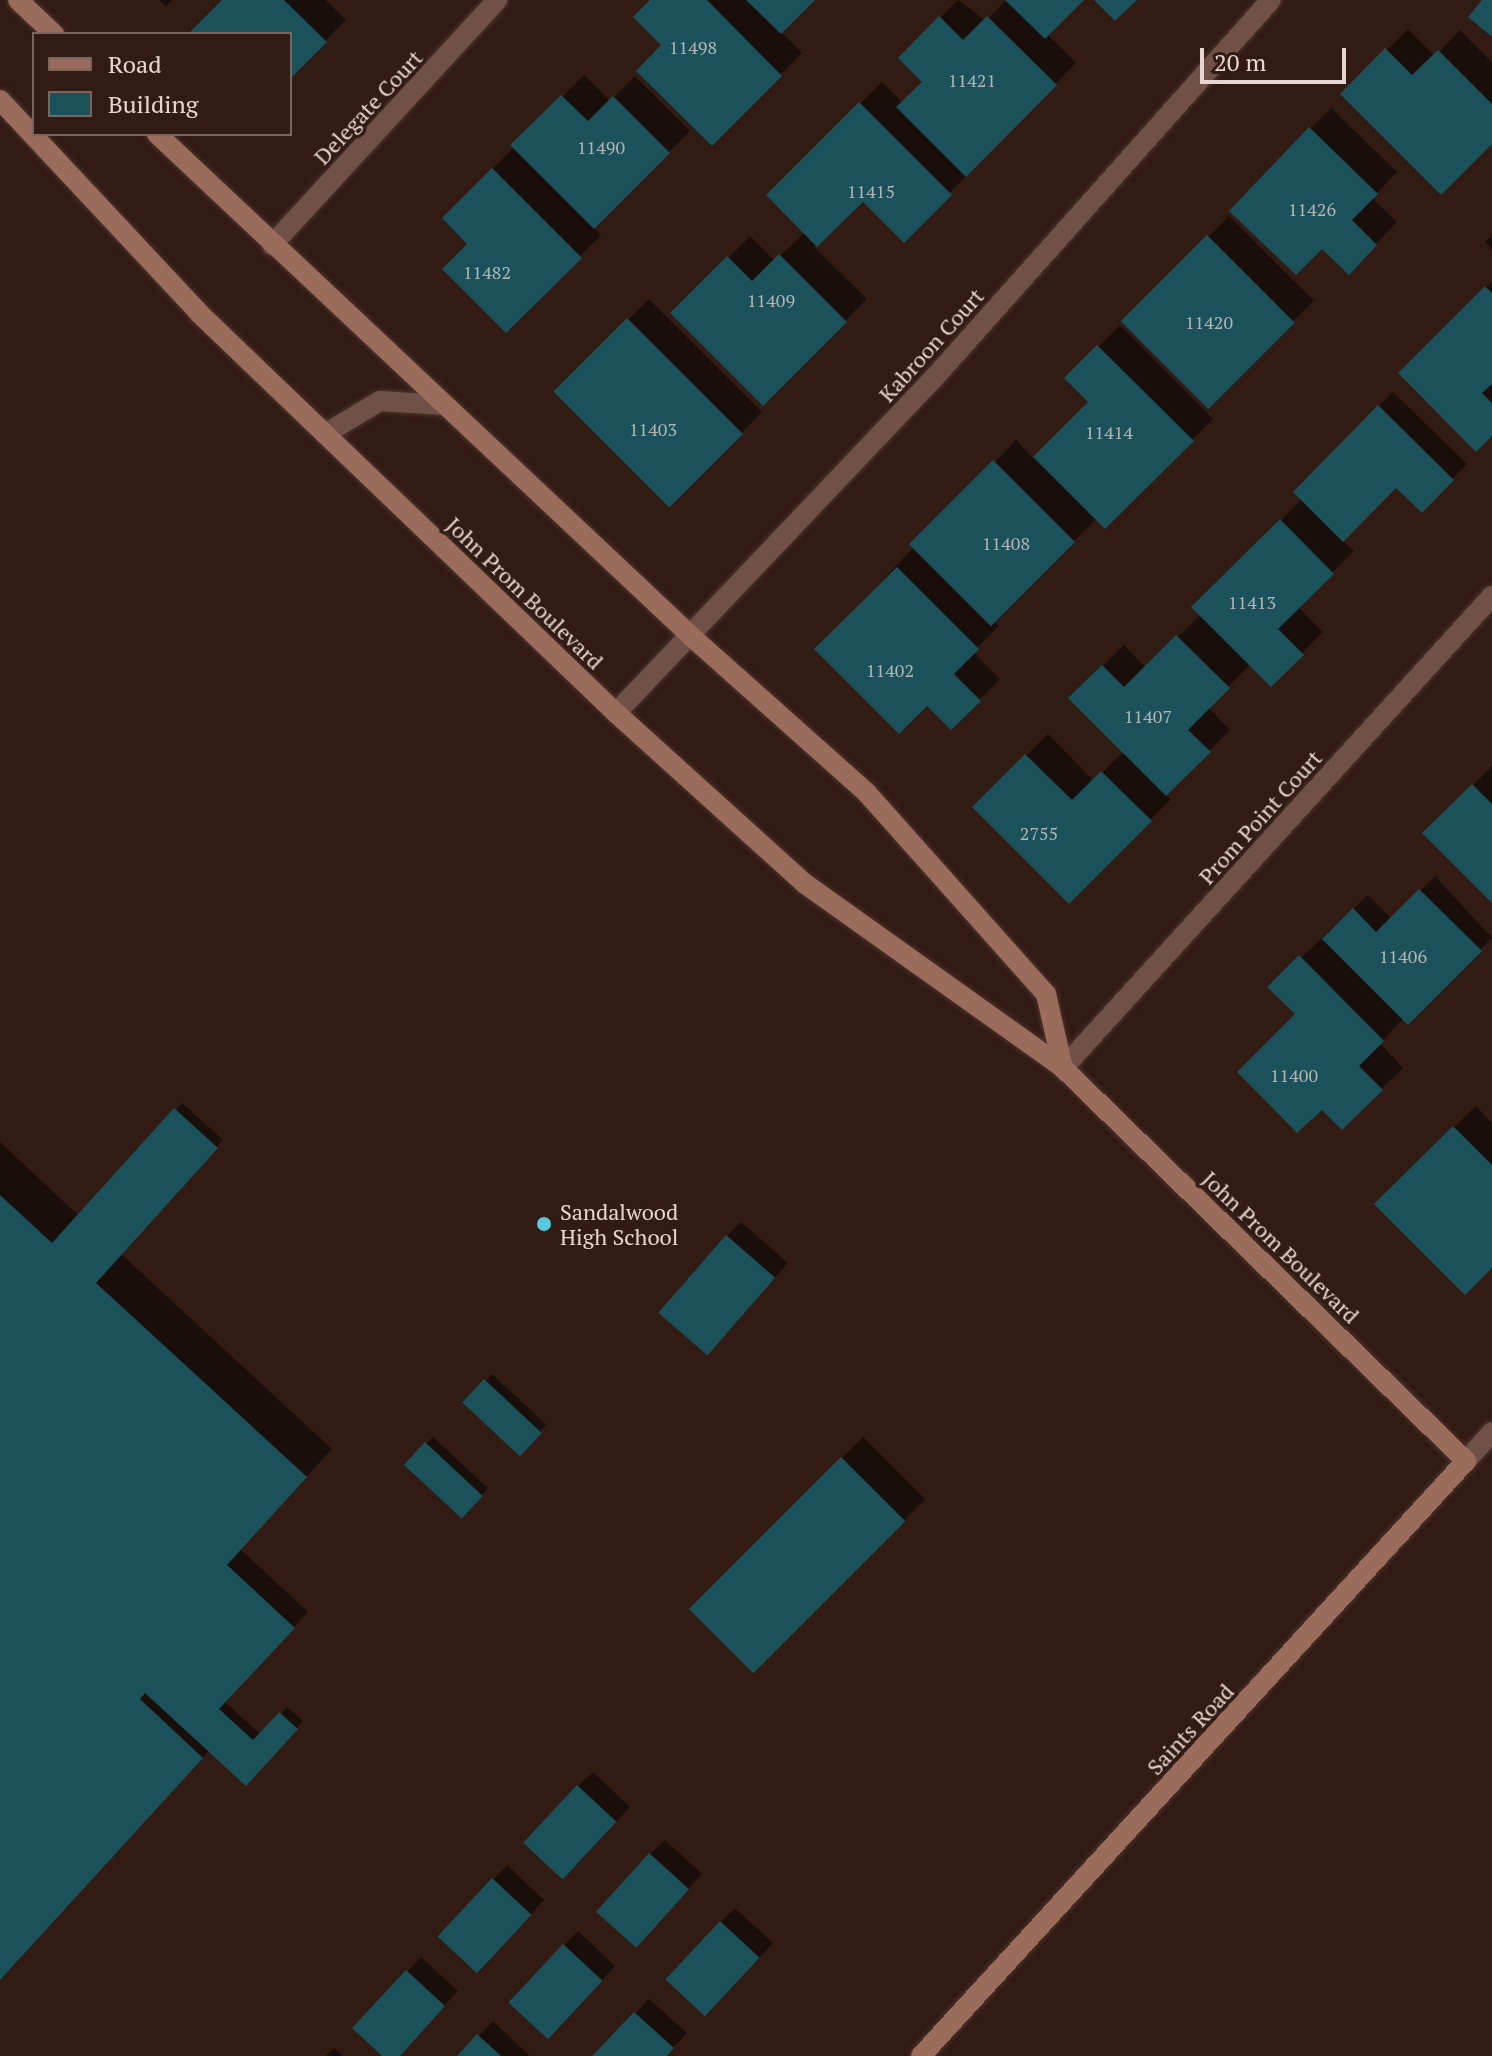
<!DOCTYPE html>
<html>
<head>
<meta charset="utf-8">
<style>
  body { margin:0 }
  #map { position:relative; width:1492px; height:2056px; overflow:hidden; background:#321b13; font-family:"PT Serif",serif }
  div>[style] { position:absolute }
  .shadow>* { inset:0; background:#0007; transform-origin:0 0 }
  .building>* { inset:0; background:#1a515b; transform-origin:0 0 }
  .roads { filter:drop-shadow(0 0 2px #4b352e) drop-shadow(0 0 2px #4b352e) }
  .street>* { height:20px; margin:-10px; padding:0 10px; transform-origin:10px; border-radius:10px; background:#6f5147 }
  .secondary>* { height:20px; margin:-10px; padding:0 10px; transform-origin:10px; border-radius:10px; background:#9b6b5b }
  .dots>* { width:22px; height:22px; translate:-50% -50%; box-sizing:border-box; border:4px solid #321b13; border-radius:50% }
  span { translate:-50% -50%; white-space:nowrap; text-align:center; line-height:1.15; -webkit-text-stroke:7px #321b13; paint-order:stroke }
  .number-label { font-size:18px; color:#b3b5b4 }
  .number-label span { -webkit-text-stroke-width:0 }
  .street-label { font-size:22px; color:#e6d6d1 }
  .poi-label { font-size:22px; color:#e6d6d1 }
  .left { translate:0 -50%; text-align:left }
  .legend { position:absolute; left:32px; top:32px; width:260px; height:104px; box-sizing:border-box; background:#321b13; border:2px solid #7a665f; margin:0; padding:10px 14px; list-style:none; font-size:24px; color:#e6d6d1 }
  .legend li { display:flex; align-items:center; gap:16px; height:40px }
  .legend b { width:40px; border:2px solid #7a665f }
  .scale { position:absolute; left:1200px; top:48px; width:146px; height:36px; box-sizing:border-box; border:4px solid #e6d6d1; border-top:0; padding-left:10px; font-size:24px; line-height:28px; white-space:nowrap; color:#e6d6d1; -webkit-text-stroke:6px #321b13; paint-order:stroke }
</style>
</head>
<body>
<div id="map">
  <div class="shadow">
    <div style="clip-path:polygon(159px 0,172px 0,166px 7px)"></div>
    <div style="clip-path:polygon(225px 0,326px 0,346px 20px,290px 76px,290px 34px,191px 34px)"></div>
    <div style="clip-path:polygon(653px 0,812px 0,781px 32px,802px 53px,712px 143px,664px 45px)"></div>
    <div style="clip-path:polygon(958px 0,986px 21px,1006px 0,1081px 0,1047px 34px,1076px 63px,904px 240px,863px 199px,814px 247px,867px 299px,763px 403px,673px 313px,750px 236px,775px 261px,805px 232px,768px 195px,882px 82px,903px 103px,925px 82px,900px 58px)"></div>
    <div style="clip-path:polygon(1408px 29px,1435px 56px,1460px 30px,1492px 62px,1492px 141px,1343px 94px)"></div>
    <div style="clip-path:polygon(584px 75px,610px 101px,635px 76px,690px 131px,593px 227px,601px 235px,506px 330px,470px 244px,445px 218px)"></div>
    <div style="clip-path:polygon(1331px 108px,1397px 172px,1372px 198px,1397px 222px,1349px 272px,1310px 129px)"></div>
    <div style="left:1229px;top:216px;width:120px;height:148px;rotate:45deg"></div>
    <div style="clip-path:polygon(1492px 235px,1492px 249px,1485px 242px)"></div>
    <div style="clip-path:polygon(1492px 282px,1492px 433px,1401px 373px)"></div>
    <div style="left:649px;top:299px;width:160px;height:131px;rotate:45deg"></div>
    <div style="clip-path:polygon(1120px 325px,1213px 419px,1105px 526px,1097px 518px,993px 621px,999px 626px,973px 652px,1000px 679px,951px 728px,927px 704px,817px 649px,1016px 440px,1034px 459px,1091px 402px,1067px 378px)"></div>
    <div style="clip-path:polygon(1393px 392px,1467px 464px,1422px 510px,1396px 485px,1342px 540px,1354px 551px,1298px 607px,1323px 632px,1271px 684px,1251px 664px,1208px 707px,1230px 730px,1166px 794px,1171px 799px,1069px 901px,975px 807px,1048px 734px,1094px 781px,1124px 751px,1071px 698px,1124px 645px,1146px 668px,1201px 614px,1194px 607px,1302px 499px,1295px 492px)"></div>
    <div style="clip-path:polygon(1492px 766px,1492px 900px,1425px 833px)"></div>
    <div style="clip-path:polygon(1435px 876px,1492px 938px,1408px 1022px,1404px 1018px,1380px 1043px,1403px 1068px,1342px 1127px,1298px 1014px,1270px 987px,1368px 895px,1392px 919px)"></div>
    <div style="clip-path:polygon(182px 1103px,223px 1140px,120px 1253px,332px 1449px,240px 1549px,308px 1612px,224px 1701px,261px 1735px,287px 1707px,303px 1721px,246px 1783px,210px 1750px,0 1979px,0 1142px,79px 1216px)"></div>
    <div style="clip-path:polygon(1476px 1106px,1492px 1123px,1492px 1265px,1377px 1204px)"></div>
    <div style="clip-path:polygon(741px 1222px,788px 1263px,720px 1339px,727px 1236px)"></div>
    <div style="left:492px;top:1374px;width:74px;height:39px;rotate:43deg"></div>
    <div style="left:433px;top:1437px;width:75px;height:38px;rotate:43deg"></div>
    <div style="left:863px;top:1437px;width:88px;height:243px;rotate:45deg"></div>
    <div style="clip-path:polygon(593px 1772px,630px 1807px,578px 1864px,578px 1786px)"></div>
    <div style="clip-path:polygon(665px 1840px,702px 1874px,649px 1932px,650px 1854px)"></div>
    <div style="clip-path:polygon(507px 1865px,544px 1900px,492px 1956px,493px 1880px)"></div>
    <div style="clip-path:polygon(735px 1908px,773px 1943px,720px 2000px,721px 1922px)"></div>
    <div style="clip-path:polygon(578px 1931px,615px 1966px,563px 2023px,564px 1945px)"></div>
    <div style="clip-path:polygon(421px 1957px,458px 1991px,397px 2056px,385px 2056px,407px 1972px)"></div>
    <div style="clip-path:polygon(649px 1999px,687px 2033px,665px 2056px,596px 2056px)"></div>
    <div style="clip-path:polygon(493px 2021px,529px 2055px,528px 2056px,460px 2056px)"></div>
    <div style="clip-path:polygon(334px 2048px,343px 2056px,326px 2056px)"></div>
  </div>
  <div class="building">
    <div style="clip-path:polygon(222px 0,284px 0,327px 42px,290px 79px,290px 34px,188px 34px)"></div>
    <div style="clip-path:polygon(650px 0,707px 0,782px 76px,712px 146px,636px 71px,661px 45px,633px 17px)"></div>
    <div style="clip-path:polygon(746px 0,815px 0,781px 34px)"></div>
    <div style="clip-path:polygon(1005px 0,1084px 0,1045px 39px)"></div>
    <div style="clip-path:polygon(1094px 0,1137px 0,1115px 21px)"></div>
    <div style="clip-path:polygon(1482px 0,1492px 0,1492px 37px,1468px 17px)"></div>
    <div style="clip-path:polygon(939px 16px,963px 40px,987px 16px,1057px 85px,966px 177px,896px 107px,922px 82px,898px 58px)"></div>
    <div style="clip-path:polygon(1385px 48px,1412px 75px,1438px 50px,1492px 104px,1492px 144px,1441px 195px,1340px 94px)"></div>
    <div style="clip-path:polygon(561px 95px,588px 121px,613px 96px,670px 153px,594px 229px,510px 145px)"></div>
    <div style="clip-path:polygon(859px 102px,952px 195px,904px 243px,863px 202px,817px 247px,766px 195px)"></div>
    <div style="clip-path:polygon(1309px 127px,1378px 194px,1352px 220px,1377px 245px,1349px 275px,1322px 249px,1296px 275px,1229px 211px)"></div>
    <div style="clip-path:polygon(492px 168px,582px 258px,506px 333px,442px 269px,467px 244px,442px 218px)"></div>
    <div style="left:1207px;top:235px;width:124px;height:122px;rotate:45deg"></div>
    <div style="clip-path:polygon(779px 254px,847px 322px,763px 406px,670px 313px,727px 256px,752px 281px)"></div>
    <div style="clip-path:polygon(1485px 286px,1492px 293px,1492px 384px,1482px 393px,1492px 403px,1492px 436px,1476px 452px,1398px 373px)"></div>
    <div style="left:627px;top:318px;width:164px;height:104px;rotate:45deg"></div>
    <div style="clip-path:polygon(1097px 345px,1194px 441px,1105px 529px,1033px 457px,1088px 402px,1064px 378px)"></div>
    <div style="clip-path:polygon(1378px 405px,1454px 480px,1422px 513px,1396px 488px,1343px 542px,1293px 492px)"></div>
    <div style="left:993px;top:460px;width:116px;height:119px;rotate:45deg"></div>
    <div style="clip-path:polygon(1280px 519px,1334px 574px,1278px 629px,1304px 655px,1271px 687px,1191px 607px)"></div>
    <div style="clip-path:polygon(897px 567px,979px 649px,954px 674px,981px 701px,951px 730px,927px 706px,899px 734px,814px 649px)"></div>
    <div style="clip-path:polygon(1176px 635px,1230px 688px,1188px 730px,1211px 752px,1166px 796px,1068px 698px,1102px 665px,1124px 687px)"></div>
    <div style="clip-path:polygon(1025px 754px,1072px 800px,1101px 771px,1152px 821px,1069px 904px,972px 807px)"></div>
    <div style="clip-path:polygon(1472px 784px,1492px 804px,1492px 903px,1422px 833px)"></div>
    <div style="clip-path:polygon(1419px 889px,1482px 951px,1408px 1025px,1322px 939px,1353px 908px,1376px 932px)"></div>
    <div style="clip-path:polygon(1299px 955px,1384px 1041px,1359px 1066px,1383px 1090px,1342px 1130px,1322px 1110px,1297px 1133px,1237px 1072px,1295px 1014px,1267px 987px)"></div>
    <div style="clip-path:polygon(174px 1108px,218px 1148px,96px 1283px,307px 1477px,227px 1565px,295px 1628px,219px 1709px,253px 1740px,279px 1712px,298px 1729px,246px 1786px,145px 1693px,140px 1699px,203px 1758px,0 1980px,0 1195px,52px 1243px)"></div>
    <div style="clip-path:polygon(1453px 1126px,1492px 1165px,1492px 1268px,1465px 1295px,1374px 1204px)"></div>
    <div style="left:726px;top:1235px;width:65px;height:103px;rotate:41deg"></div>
    <div style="left:484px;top:1379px;width:79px;height:32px;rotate:43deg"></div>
    <div style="left:425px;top:1442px;width:79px;height:31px;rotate:43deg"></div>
    <div style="left:841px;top:1457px;width:91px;height:215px;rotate:45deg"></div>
    <div style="left:577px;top:1785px;width:54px;height:79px;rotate:43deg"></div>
    <div style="left:649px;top:1853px;width:54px;height:79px;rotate:42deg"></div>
    <div style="left:492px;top:1878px;width:54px;height:80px;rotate:43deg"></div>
    <div style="left:720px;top:1921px;width:54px;height:80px;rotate:43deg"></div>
    <div style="left:563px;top:1944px;width:54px;height:80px;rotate:43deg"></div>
    <div style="clip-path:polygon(406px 1970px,445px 2006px,400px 2056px,382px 2056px,352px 2028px)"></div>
    <div style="clip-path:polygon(634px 2012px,674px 2048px,667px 2056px,592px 2056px)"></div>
    <div style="clip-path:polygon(477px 2034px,501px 2056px,457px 2056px)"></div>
  </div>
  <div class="roads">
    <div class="street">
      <div style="left:272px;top:245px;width:333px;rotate:-47.4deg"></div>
      <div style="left:325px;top:434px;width:64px;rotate:-31deg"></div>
      <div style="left:380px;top:401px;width:65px;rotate:3.5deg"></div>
      <div style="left:616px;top:713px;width:475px;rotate:-46.5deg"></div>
      <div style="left:943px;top:368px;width:493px;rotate:-48.3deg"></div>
      <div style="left:1063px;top:1068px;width:638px;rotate:-47.73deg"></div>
      <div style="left:1466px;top:1461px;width:39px;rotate:-48deg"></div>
    </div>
    <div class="secondary">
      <div style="left:18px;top:0;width:50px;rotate:43.4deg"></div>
      <div style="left:0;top:100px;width:291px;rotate:46.9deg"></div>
      <div style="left:199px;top:313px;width:578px;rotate:43.81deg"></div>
      <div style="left:616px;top:713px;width:253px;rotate:42.1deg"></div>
      <div style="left:804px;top:883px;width:318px;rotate:35.5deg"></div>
      <div style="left:1063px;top:1068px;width:563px;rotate:44.28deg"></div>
      <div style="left:1466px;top:1461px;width:807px;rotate:132.49deg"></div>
      <div style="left:157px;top:134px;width:734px;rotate:43.23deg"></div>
      <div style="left:692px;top:637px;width:233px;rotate:41.7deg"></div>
      <div style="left:866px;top:792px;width:271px;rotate:48.3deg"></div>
      <div style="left:1046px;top:994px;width:76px;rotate:77.1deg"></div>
    </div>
  </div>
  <div class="dots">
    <div style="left:544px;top:1224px;background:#55cade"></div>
  </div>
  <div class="number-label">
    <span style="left:693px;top:47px">11498</span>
    <span style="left:972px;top:80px">11421</span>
    <span style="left:601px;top:147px">11490</span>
    <span style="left:871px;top:191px">11415</span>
    <span style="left:1312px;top:209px">11426</span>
    <span style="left:487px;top:272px">11482</span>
    <span style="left:771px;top:300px">11409</span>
    <span style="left:1209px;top:322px">11420</span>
    <span style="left:653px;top:429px">11403</span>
    <span style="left:1109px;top:432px">11414</span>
    <span style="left:1006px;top:543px">11408</span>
    <span style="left:1252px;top:602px">11413</span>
    <span style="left:890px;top:670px">11402</span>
    <span style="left:1148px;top:716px">11407</span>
    <span style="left:1039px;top:833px">2755</span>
    <span style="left:1403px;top:956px">11406</span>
    <span style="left:1294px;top:1075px">11400</span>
  </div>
  <div class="street-label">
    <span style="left:368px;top:107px;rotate:-47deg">Delegate Court</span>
    <span style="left:931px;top:345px;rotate:-48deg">Kabroon Court</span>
    <span style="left:525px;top:593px;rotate:44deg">John Prom Boulevard</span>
    <span style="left:1260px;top:817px;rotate:-48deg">Prom Point Court</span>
    <span style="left:1281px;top:1247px;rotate:44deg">John Prom Boulevard</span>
    <span style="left:1190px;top:1729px;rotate:-47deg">Saints Road</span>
  </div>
  <div class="poi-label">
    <span class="left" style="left:560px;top:1224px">Sandalwood<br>High School</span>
  </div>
  <ul class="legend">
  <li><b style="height:10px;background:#9b6b5b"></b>Road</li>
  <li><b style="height:22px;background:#1a515b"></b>Building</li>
  </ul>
  <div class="scale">20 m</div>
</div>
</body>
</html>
